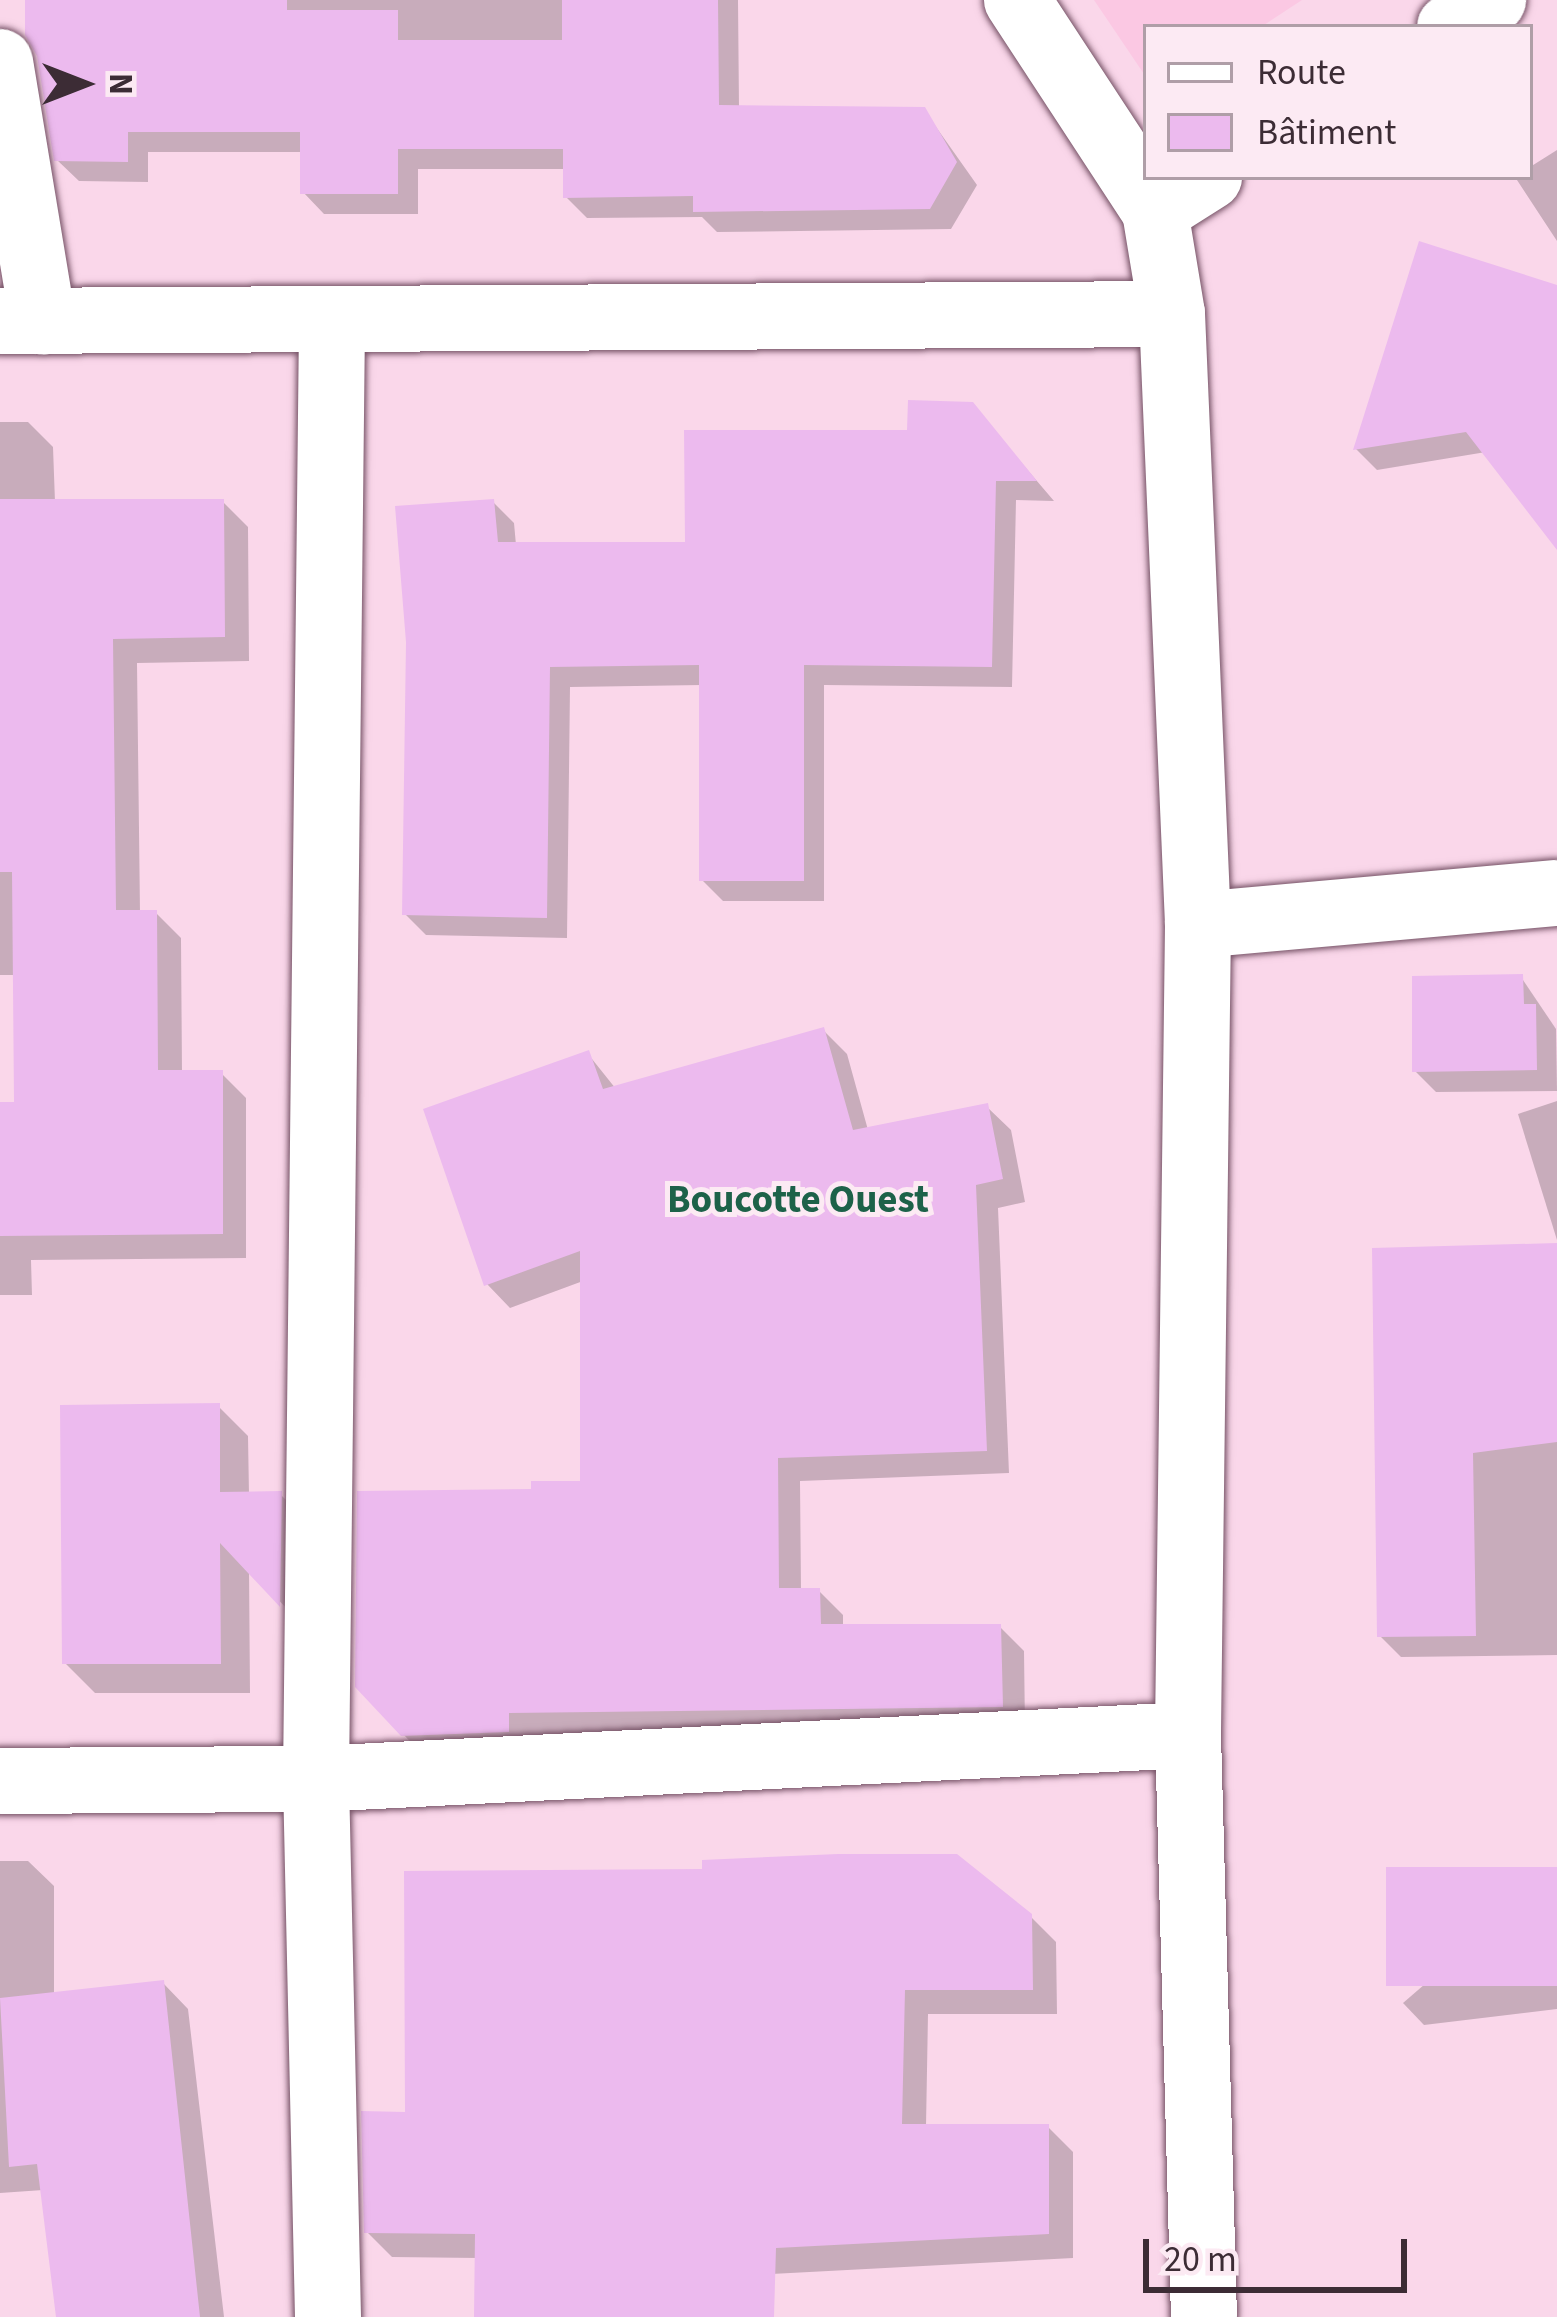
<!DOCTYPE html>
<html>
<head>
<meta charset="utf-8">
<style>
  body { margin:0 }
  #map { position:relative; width:1557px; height:2317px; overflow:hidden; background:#fad7ea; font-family:"Source Sans 3",sans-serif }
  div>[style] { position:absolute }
  .built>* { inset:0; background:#fbc8e3 }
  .shadow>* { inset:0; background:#0003 }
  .building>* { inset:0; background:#ecbaee; transform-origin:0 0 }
  .roads { filter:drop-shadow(0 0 3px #755165) drop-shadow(0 0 3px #755165) }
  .street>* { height:66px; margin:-33px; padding:0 33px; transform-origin:33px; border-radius:33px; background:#fff }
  span { translate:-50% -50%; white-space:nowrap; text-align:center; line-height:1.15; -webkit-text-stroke:10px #fceaf3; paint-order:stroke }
  .neighbourhood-label { font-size:39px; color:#1d6249; font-weight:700 }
  .legend { position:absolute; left:1143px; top:24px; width:390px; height:156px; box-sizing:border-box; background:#fceaf3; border:3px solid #af9ea7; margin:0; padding:15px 21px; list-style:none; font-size:36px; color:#3c2c35 }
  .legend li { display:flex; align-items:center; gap:24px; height:60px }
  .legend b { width:60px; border:3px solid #af9ea7 }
  .north { position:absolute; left:24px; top:24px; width:120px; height:120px; -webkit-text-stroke:9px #fceaf3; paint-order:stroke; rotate:90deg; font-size:33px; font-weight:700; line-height:48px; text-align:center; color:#3c2c35 }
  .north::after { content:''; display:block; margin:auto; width:42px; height:54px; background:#3c2c35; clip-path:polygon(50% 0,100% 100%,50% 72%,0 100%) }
  .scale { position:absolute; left:1143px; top:2239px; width:264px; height:54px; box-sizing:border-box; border:6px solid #3c2c35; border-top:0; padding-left:15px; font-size:36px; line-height:42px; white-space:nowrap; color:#3c2c35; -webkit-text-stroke:9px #fceaf3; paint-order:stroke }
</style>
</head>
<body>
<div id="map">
  <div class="built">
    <div style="clip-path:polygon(1094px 0,1302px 0,1261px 27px,1146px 27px,1146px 77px)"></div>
  </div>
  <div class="shadow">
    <div style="clip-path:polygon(28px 0,738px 0,739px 108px,924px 110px,977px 185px,951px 229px,717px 232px,702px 217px,587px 218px,566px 197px,566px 169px,418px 169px,418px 214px,324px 214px,303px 192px,303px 152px,148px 152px,148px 182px,79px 181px,57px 160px)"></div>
    <div style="clip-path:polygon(1557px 150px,1557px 241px,1515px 177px,1530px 177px,1530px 167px)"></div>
    <div style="clip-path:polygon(1557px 289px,1557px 545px,1486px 452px,1377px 470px,1356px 449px)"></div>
    <div style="clip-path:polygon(972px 405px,1054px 501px,1016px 500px,1012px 687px,824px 685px,824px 901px,723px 901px,702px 880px,702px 685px,570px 687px,567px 938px,426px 935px,405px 914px,493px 502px,514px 523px,516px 545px,688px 545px)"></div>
    <div style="clip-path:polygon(0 422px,28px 422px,53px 447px,55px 502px,223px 502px,248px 527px,249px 661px,137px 663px,140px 913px,156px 913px,181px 938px,182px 1073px,221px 1073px,246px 1098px,246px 1258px,31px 1260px,32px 1295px,0 1295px,0 1105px,17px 1105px,16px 975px,0 975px)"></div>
    <div style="clip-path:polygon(1521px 977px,1556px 1029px,1557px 1091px,1436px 1092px,1415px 1071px)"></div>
    <div style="clip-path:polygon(824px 1031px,847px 1054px,868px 1130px,987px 1107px,1011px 1130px,1025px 1202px,998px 1208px,1009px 1473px,800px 1481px,801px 1591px,819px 1591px,843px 1615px,843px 1627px,1000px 1627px,1024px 1651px,1025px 1729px,427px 1759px,403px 1734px,534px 1492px,583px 1484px,583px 1281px,510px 1308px,487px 1284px,588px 1054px,616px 1089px)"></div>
    <div style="clip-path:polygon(1557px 1101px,1557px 1240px,1518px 1114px)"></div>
    <div style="clip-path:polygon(1557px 1254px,1557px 1655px,1401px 1657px,1380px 1636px)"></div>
    <div style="clip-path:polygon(218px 1406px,248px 1436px,249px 1495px,280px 1494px,310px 1524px,309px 1632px,249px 1569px,250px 1693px,95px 1693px,65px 1663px)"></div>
    <div style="clip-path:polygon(0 1861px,28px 1861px,54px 1886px,54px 1995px,163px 1983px,188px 2009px,224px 2317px,59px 2317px,43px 2190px,0 2193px)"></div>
    <div style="clip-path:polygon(1557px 1870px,1557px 2009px,1424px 2025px,1403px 2003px)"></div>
    <div style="clip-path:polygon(1030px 1916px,1056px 1942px,1057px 2014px,928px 2014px,926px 2127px,1048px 2127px,1073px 2152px,1073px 2258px,639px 2281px,640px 2317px,477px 2317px,478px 2258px,392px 2257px,367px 2232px,408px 2115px)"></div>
  </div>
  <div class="building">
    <div style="clip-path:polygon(25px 0,287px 0,287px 10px,398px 10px,398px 40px,562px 40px,562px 0,718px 0,719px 105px,925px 107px,957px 162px,930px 209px,693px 212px,693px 196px,563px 198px,563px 149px,398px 149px,398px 194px,300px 194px,300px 132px,128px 132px,128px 162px,54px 161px,37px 56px,25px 35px)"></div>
    <div style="clip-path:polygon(1419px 241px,1557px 285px,1557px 550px,1466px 432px,1353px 450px)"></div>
    <div style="clip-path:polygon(908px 400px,973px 402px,1037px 481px,996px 481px,992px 667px,804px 665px,804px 881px,699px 881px,699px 665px,550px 667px,547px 918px,402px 915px,406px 642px,395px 506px,494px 499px,498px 542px,685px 542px,684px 430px,907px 430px)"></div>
    <div style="clip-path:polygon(0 499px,224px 499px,225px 637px,113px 639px,116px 910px,157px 910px,158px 1070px,223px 1070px,223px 1234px,0 1236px,0 1102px,14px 1102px,12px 872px,0 872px)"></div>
    <div style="clip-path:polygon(1523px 974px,1524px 1004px,1536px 1004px,1537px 1070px,1412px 1072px,1412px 976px)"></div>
    <div style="clip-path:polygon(824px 1027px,853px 1130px,988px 1103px,1003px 1179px,976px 1185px,987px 1451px,778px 1458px,779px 1588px,820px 1588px,821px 1624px,1001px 1624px,1003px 1707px,509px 1713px,509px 1732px,401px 1736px,355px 1687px,357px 1491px,531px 1489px,531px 1481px,580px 1481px,580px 1251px,484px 1286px,423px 1109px,589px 1050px,603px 1089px)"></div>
    <div style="clip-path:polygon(1557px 1243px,1557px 1442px,1473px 1453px,1476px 1636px,1377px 1637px,1372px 1248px)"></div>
    <div style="clip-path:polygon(220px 1403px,220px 1492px,282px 1491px,280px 1607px,220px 1543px,221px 1664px,62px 1664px,60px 1405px)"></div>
    <div style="clip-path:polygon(838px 1854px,957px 1854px,1032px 1914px,1033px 1990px,905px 1990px,902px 2124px,1049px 2124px,1049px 2234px,776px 2248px,774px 2317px,474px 2317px,475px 2234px,364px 2233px,361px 2111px,405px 2112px,404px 1871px,702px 1869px,702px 1860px)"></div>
    <div style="left:1557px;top:1867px;width:119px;height:171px;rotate:90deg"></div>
    <div style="clip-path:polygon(164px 1980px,200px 2317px,56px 2317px,37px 2164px,9px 2167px,0 1998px)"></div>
  </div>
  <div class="roads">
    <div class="street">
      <div style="left:1017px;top:0;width:252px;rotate:56.8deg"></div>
      <div style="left:1155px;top:211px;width:104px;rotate:80.6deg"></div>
      <div style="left:1172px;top:314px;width:612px;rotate:87.56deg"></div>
      <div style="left:1198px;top:925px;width:810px;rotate:90.71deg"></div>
      <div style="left:1188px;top:1735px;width:582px;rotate:88.43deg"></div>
      <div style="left:1450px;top:27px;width:51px;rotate:-32.1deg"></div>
      <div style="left:0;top:62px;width:263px;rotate:80.6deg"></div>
      <div style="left:1155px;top:211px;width:64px;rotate:-32.2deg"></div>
      <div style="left:0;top:321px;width:1172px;rotate:-0.34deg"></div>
      <div style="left:1198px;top:925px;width:360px;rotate:-5.1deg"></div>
      <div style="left:0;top:1781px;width:316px;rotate:-0.4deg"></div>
      <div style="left:316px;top:1779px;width:873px;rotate:-2.89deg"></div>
      <div style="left:328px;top:2317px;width:538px;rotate:-91.28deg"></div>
      <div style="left:316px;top:1779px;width:1456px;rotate:-89.37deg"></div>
    </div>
  </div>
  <div class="neighbourhood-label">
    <span style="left:798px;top:1200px">Boucotte Ouest</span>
  </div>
  <ul class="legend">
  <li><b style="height:15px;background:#fff"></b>Route</li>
  <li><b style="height:33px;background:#ecbaee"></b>Bâtiment</li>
  </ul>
  <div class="north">N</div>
  <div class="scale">20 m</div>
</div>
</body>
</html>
